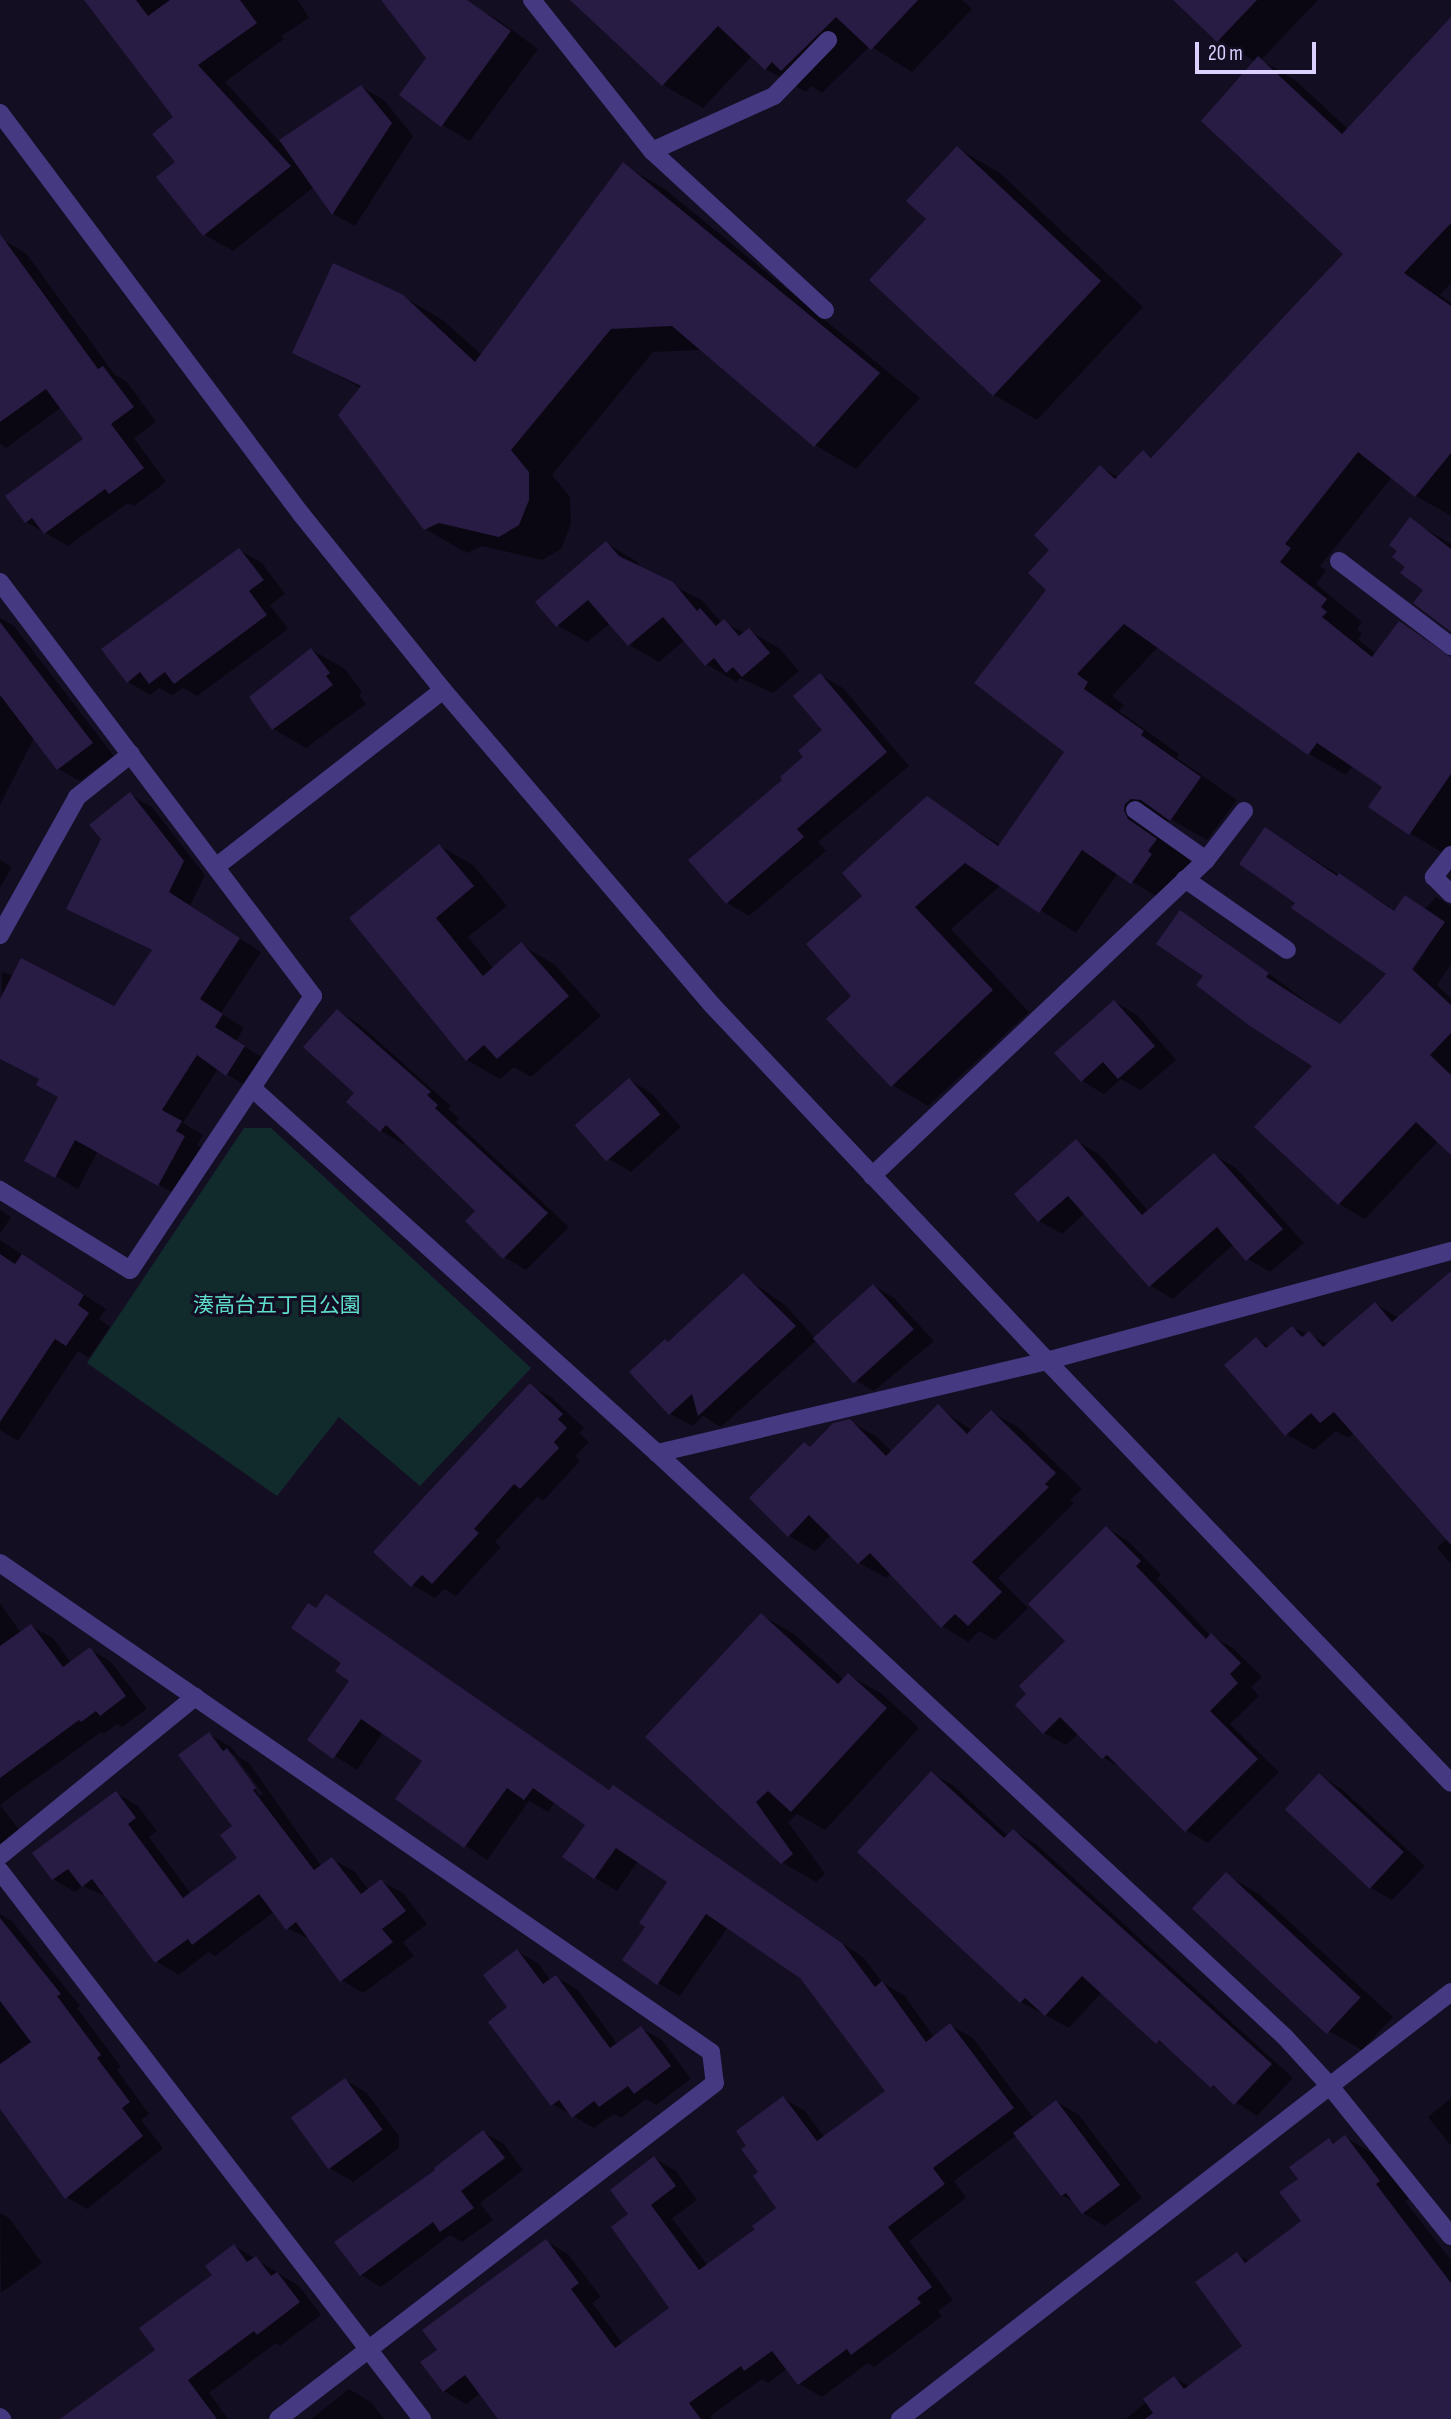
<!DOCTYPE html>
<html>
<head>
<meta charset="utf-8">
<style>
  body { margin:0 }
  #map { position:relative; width:1451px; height:2419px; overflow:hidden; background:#140e23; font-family:"Sofia Sans Condensed","Noto Sans JP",sans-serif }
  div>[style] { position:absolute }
  .green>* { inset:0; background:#112b2d }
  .shadow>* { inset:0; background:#0007 }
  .building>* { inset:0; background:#281b44; transform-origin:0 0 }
  .minor>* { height:18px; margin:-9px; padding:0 9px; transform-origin:9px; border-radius:9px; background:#453a82 }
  span { translate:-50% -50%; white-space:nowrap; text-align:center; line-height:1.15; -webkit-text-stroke:6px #140e23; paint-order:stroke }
  .park-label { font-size:21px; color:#5edecd }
  .scale { position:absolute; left:1195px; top:42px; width:121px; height:32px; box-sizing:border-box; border:4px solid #dcd1fe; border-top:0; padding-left:9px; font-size:21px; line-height:24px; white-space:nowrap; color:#dcd1fe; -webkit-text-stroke:5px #140e23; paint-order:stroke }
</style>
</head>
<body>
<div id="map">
  <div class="green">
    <div style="clip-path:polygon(244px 1128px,271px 1128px,531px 1368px,420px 1486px,339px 1417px,277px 1496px,87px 1363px)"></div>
  </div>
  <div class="shadow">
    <div style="clip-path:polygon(86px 0,298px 0,309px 18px,281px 36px,284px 39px,225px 82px,280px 142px,361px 87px,384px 100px,413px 136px,355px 226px,333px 214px,314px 187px,233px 251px,205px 235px,177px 162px,175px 118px)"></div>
    <div style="clip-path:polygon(383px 0,462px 0,497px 19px,538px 49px,470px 141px,442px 125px,429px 58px)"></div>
    <div style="clip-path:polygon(573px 0,962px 0,972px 9px,912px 72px,870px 46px,822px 93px,811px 86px,806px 92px,766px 69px,752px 56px,703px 108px,663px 85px)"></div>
    <div style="clip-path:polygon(1176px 0,1318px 0,1261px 60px,1295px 80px,1348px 129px,1451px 23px,1451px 283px,1440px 295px,1451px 303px,1451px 516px,1416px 496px,1392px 477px,1320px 566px,1326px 571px,1316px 584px,1362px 622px,1357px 629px,1362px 634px,1358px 639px,1376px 654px,1400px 623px,1451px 656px,1451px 848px,1446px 855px,1410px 833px,1384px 786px,1353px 765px,1346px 775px,1309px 754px,1159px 646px,1112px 696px,1124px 705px,1119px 711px,1179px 754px,1177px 758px,1237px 800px,1207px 840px,1172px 820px,1162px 825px,1160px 832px,1165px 842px,1192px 862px,1169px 904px,1118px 873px,1076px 933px,1001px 885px,951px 929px,1029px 1012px,928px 1106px,892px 1085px,853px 996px,865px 896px,927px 798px,1000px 845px,1066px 751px,1049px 590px,1052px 550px,1101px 467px,1119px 478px,1143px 452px,1154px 458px,1346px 254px,1256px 62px,1218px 40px)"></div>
    <div style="clip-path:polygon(957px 148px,1000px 173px,1143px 307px,1037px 420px,994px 395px,928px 219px)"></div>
    <div style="clip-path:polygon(623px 165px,665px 189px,920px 398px,856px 469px,815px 445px,703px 350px,653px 352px,552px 475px,570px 497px,571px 524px,561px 549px,542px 560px,482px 546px,467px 553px,425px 529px,361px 388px,294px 352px,402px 296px,444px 321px,482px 355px)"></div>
    <div style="clip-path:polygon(3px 240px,26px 253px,115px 375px,127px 382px,156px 422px,134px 438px,166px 482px,134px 506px,128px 503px,68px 546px,26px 522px,86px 440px,62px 407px,6px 448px,0 444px,0 241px)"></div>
    <div style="clip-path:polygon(1410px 520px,1451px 544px,1451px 630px,1399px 551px)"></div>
    <div style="clip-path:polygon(606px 543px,636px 561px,644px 570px,703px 601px,720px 621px,745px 633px,749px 631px,779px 648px,799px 671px,773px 693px,740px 678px,736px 682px,706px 664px,685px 640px,659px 662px,629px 645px,611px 623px,587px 642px,557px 625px)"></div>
    <div style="clip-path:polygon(239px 550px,262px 563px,285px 594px,270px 605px,288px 629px,197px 696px,183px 688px,172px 695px,159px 688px,150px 695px,128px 682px)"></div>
    <div style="clip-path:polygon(0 618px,14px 626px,114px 756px,80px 781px,58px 769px,34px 738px,0 805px)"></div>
    <div style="clip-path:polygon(312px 650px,345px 669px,362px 692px,359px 695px,366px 704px,306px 748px,273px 729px)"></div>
    <div style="clip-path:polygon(820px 675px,843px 688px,909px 766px,818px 842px,826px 851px,749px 916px,727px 903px,785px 780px,825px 731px)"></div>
    <div style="clip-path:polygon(130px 795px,152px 807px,205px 875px,190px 906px,261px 952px,221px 1013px,244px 1028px,236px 1041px,266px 1060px,248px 1087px,218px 1069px,183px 1123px,203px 1135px,197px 1145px,206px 1150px,181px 1197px,98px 1151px,78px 1189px,26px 1160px,60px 1097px,41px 1080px,0 1059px,2px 972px,115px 1008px,153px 951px,68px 909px)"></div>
    <div style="clip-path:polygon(1266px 829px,1390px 907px,1360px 951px,1297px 902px)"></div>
    <div style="clip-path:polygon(440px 846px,473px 865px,507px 906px,468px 937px,494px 969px,521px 945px,554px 964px,601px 1016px,531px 1077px,514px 1067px,500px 1079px,467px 1060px,352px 918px)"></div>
    <div style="clip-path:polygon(0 860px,12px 867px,0 888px)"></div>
    <div style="clip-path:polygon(evenodd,1436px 897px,1451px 906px,1451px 964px,1437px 985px,1451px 998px,1451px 1151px,1438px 1141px,1365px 1219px,1339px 1204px,1256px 1127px,1315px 1065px,1205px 976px,1181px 913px,1207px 928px,1322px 1013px,1314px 1025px,1341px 1025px,1389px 974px,1374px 964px,1436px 897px,1425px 950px,1426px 951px,1408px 977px,1418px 956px,1425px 950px)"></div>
    <div style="clip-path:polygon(1115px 1002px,1137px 1015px,1176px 1060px,1141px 1090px,1121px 1079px,1104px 1094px,1082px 1081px)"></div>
    <div style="clip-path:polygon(337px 1011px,359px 1024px,451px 1106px,448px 1109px,459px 1118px,456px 1122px,569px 1227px,526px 1270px,504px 1257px,477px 1211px,405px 1141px,403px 1144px,381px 1131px,348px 1102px,356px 1092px)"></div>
    <div style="clip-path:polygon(629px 1080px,651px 1093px,681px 1127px,631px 1172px,609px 1159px,578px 1125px)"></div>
    <div style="clip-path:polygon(1076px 1141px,1099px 1154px,1149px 1212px,1214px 1155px,1236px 1168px,1304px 1243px,1270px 1272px,1248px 1259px,1234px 1244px,1173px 1299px,1151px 1286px,1085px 1213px,1062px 1234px,1039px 1221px)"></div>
    <div style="clip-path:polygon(0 1210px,11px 1217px,0 1234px)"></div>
    <div style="clip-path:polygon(0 1240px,106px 1309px,99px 1319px,110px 1327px,89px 1358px,78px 1351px,18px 1441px,0 1430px)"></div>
    <div style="clip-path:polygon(1451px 1273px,1451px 1564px,1437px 1548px,1447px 1539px,1355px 1433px,1348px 1438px,1336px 1431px,1314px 1450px,1286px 1434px,1257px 1339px,1270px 1347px,1293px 1328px,1329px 1344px,1375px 1304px,1399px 1318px)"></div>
    <div style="clip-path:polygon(743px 1276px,785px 1305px,815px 1338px,874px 1286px,894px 1298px,934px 1341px,874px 1391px,853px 1379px,817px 1340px,721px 1427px,703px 1416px,692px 1426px,670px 1414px,670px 1343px)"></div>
    <div style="clip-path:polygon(530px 1385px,552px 1398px,584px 1428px,579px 1433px,589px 1442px,575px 1456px,580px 1461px,543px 1501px,537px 1497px,495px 1542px,501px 1547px,456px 1596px,444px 1589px,435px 1598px,412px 1585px)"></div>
    <div style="clip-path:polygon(938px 1407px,973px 1431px,991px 1412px,1018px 1427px,1082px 1489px,1070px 1500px,1074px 1503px,998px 1578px,1028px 1608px,995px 1640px,979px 1631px,968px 1642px,942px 1626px,891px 1573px,886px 1578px,859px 1563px,831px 1535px,815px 1551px,789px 1536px,811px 1448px,850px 1421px,877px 1437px,892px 1452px)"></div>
    <div style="clip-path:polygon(1107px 1528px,1128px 1541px,1161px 1575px,1157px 1579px,1211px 1636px,1233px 1648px,1262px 1677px,1251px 1687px,1259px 1696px,1230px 1724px,1279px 1772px,1208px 1843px,1186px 1830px,1126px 1771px,1104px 1758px,1079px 1733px,1066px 1745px,1044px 1733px,1028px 1694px,1067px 1641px)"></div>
    <div style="clip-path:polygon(326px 1596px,610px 1791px,613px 1787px,635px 1800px,864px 1958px,883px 1983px,905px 1996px,934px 2037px,950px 2025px,973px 2038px,1034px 2119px,1057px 2102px,1079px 2115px,1142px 2198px,1105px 2226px,1083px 2213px,1075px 2203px,1062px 2195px,1017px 2135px,954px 2181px,966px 2198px,909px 2241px,953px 2300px,938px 2311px,942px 2316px,874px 2367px,868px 2363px,822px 2397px,799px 2384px,788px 2368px,768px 2383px,762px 2379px,710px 2416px,712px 2419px,500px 2419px,481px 2393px,466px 2404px,444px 2391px,439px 2350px,546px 2241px,568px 2254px,601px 2297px,592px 2303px,623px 2344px,672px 2309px,630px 2214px,654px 2158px,676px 2171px,697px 2200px,672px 2218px,708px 2266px,757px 2229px,779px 2208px,761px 2172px,783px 2098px,805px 2111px,825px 2138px,888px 2091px,802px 1977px,728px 1927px,680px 1996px,658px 1983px,647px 1926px,670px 1881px,638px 1861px,617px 1891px,595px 1878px,587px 1824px,555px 1802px,548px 1812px,529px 1801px,487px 1860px,398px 1799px,424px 1760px,383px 1732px,357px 1770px,309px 1740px,351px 1680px,317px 1610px)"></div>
    <div style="clip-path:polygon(0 1603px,21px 1633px,31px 1626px,53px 1638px,71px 1663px,90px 1649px,111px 1662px,147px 1709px,122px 1727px,117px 1724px,104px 1734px,101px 1732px,0 1805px,20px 1831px,0 1845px)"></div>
    <div style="clip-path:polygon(761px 1615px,794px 1634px,844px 1680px,849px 1675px,882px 1694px,919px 1728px,825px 1830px,797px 1814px,788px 1822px,825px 1874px,816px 1882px,783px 1863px,647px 1737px)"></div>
    <div style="clip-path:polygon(evenodd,209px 1734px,231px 1747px,239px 1757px,249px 1763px,322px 1867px,332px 1859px,354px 1871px,369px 1890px,381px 1881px,403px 1893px,427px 1924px,403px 1942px,414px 1956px,363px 1993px,341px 1980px,311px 1940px,287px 1928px,274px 1912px,215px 1956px,208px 1952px,179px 1975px,157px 1962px,107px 1897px,83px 1886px,75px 1892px,53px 1879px,116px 1793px,138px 1806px,157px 1831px,149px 1837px,191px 1894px,240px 1858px,209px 1734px,227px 1752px,235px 1756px,263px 1794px,260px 1796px,227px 1752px)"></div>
    <div style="clip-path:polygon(931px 1773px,954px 1786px,1008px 1836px,1014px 1831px,1036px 1844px,1293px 2078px,1257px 2116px,1212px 2086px,1102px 1992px,1069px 2028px,1021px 2002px)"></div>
    <div style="clip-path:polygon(1320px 1776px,1342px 1789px,1425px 1866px,1392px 1900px,1370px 1887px)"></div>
    <div style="clip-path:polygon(1226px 1875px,1259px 1894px,1393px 2017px,1362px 2050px,1329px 2031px)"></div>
    <div style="clip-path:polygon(0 1914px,12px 1921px,80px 2006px,77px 2008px,121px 2067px,117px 2070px,149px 2114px,141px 2120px,163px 2148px,87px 2209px,66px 2197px,0 2108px)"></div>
    <div style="clip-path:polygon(517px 1951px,538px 1963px,551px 1981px,556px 1977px,577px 1989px,618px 2045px,641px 2028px,662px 2040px,691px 2079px,656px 2105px,646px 2099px,621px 2118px,614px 2114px,594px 2128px,552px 2104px,509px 2008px)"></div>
    <div style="clip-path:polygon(345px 2080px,367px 2093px,399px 2136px,399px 2148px,353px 2182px,331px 2169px,293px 2119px)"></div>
    <div style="clip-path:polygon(1451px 2098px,1451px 2146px,1428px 2117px)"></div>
    <div style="clip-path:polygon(483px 2132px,504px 2144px,523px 2170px,480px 2203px,493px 2220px,462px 2242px,450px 2235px,381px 2287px,361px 2275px,438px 2170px)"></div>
    <div style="clip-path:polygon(1345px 2137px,1375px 2155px,1409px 2199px,1405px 2201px,1451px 2260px,1451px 2419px,1126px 2419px,1174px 2378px,1191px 2387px,1244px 2346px,1237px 2254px,1250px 2261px,1304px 2222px,1300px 2179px,1329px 2140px,1336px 2144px)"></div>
    <div style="clip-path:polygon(0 2213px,9px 2218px,42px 2263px,1px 2293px)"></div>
    <div style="clip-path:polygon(235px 2246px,299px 2286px,321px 2315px,280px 2346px,276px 2343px,209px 2393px,228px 2419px,92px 2419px,157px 2350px)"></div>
    <div style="clip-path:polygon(349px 2389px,371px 2402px,384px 2419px,311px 2419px)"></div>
  </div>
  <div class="building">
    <div style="clip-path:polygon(84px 0,136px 0,148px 16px,170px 0,240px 0,257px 23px,198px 65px,291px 166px,203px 236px,156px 177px,175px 162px,152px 134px,173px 117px)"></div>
    <div style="clip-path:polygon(381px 0,467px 0,511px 31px,441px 127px,399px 95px,426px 58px)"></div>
    <div style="clip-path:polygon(570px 0,918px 0,871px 50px,836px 17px,781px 71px,772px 62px,765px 70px,718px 26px,662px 86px)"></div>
    <div style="clip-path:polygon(1173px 0,1257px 0,1217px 42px)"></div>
    <div style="clip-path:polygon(1451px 17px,1451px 223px,1404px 273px,1451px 306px,1451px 453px,1415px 497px,1358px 452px,1285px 544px,1291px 548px,1280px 562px,1327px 599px,1321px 607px,1327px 612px,1322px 617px,1372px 657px,1399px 621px,1451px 657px,1451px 774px,1409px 835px,1368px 807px,1382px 787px,1317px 743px,1308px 755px,1124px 624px,1077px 674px,1088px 682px,1084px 689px,1144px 731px,1141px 735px,1201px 777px,1170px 821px,1141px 800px,1131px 799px,1125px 804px,1124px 810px,1128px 819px,1157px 839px,1148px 851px,1152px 854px,1131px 884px,1082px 850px,1039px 913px,965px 863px,915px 907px,993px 990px,891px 1087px,826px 1019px,851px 996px,806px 944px,862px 896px,842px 873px,927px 796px,998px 846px,1064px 752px,974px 683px,1046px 590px,1028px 573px,1049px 550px,1034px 535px,1100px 465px,1115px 479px,1143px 450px,1151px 458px,1343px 254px,1201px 121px,1258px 56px,1342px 134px)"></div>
    <div style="clip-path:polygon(361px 85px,392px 123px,332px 215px,279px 140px)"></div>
    <div style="clip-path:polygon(957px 146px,1101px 281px,993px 396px,869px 280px,926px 219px,906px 201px)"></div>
    <div style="clip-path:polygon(623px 162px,880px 373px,814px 447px,672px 326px,611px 329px,511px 450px,529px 472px,529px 500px,519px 525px,499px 537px,439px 523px,424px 530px,338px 415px,361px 386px,292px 353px,333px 263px,402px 294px,475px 362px)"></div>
    <div style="clip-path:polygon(0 234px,98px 369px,103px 366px,134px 407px,111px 424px,144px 468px,109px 494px,105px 489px,44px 534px,32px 518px,25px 523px,5px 496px,83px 439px,46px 389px,0 422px)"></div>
    <div style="clip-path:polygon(1410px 517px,1451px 549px,1451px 632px,1413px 603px,1423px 590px,1400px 573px,1405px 567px,1392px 557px,1397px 551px,1389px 545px)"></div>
    <div style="clip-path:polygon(606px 541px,619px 556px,673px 582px,697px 611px,700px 608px,716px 626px,724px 619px,739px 636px,749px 628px,770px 653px,742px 677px,733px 667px,726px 673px,714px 658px,705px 666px,663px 617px,628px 646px,588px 600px,556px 627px,535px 602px)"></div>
    <div style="clip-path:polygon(239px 548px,264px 580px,249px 591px,267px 615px,174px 684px,165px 672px,149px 684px,140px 672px,127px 683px,101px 649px)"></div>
    <div style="clip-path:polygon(0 622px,93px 743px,57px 770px,0 695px)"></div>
    <div style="clip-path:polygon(311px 648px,330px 673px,326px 676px,333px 685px,272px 730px,249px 697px)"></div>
    <div style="clip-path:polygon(820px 673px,887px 752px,797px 829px,804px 837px,726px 904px,688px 860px,782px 780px,780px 777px,803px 757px,798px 751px,822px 730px,793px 696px)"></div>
    <div style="clip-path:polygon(130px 792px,184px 861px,169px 892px,240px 938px,200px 999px,223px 1014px,215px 1027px,245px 1046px,226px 1076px,197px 1055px,162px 1110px,182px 1121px,176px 1131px,185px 1136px,158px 1186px,75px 1140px,55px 1178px,24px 1161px,58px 1097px,36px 1085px,39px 1079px,0 1059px,0 999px,21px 958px,114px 1006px,152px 950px,66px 909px,101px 839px,89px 825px)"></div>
    <div style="clip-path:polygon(1265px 827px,1337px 876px,1339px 873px,1394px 911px,1405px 895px,1445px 922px,1412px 969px,1451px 1005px,1451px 1033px,1430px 1055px,1451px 1075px,1451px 1155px,1416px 1122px,1338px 1205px,1254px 1127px,1312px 1066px,1250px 1026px,1196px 985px,1203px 976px,1156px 944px,1180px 910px,1269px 973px,1266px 977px,1340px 1024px,1386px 974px,1291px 908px,1295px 903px,1239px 864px)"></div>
    <div style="clip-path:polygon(439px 844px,474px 886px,436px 918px,483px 976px,521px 942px,569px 996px,497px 1059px,484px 1045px,466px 1061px,349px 918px)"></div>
    <div style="clip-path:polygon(1114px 1000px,1155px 1046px,1118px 1079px,1103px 1062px,1081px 1082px,1054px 1053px)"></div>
    <div style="clip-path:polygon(337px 1009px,431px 1092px,427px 1095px,438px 1105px,435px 1108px,548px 1213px,503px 1259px,465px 1221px,475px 1211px,386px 1125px,380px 1132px,346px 1102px,354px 1093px,303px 1047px)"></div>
    <div style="left:629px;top:1078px;width:48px;height:72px;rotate:49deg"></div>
    <div style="clip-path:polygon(1076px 1139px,1142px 1215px,1214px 1153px,1283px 1229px,1246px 1261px,1217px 1227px,1149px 1287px,1068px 1196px,1038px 1222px,1014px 1194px)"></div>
    <div style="clip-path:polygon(0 1254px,15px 1264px,22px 1254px,84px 1295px,78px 1305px,89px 1313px,66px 1346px,55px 1339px,0 1422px)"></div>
    <div style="clip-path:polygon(1451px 1271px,1451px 1545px,1334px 1412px,1320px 1423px,1311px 1413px,1285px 1436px,1224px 1365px,1256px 1337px,1266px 1348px,1292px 1326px,1302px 1337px,1309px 1331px,1323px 1347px,1375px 1302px,1392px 1322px)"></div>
    <div style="clip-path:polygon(743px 1273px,796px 1326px,698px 1416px,692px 1394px,669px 1415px,629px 1372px,665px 1339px,668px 1342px)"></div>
    <div style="left:873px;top:1284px;width:61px;height:81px;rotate:48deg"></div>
    <div style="clip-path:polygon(530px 1383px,563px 1414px,558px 1419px,567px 1428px,554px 1442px,559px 1448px,520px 1489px,514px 1484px,474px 1529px,479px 1533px,432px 1584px,422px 1575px,411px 1587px,373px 1552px)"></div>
    <div style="clip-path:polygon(938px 1404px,967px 1434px,991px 1410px,1056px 1473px,1045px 1484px,1049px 1487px,972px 1562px,1002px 1592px,968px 1626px,955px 1614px,941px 1628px,870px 1553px,858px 1564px,809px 1515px,788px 1537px,749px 1498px,804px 1442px,810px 1447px,833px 1423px,850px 1419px,886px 1456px)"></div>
    <div style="clip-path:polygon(1106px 1526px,1141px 1561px,1136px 1566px,1206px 1639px,1211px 1633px,1241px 1663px,1230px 1674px,1238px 1683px,1210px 1711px,1258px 1759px,1185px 1832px,1107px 1755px,1102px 1759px,1060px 1717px,1043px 1734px,1015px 1705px,1026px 1694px,1019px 1686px,1065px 1641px,1028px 1604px)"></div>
    <div style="clip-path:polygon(326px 1594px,609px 1790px,613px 1785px,842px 1943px,875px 1987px,882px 1981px,926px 2042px,950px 2023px,1014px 2108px,933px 2168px,945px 2184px,888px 2227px,932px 2287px,917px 2298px,921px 2303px,851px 2355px,847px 2349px,798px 2385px,772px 2351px,744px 2371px,741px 2366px,689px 2403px,701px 2419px,498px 2419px,465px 2375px,443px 2392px,420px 2362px,437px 2350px,422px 2330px,546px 2239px,579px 2283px,571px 2289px,615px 2348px,669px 2308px,611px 2227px,628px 2214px,610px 2190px,654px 2156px,676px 2186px,651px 2205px,699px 2270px,755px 2229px,752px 2226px,776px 2208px,753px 2176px,758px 2172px,741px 2149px,746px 2146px,736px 2131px,783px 2096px,817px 2141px,885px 2091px,800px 1978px,706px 1914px,657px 1985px,622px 1960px,645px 1927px,639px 1923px,667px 1882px,616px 1848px,594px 1879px,562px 1857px,585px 1825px,533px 1788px,524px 1800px,507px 1788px,464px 1848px,395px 1799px,422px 1761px,361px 1719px,333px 1759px,307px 1740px,349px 1681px,335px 1671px,341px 1663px,291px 1628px,308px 1603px,316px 1608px)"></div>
    <div style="clip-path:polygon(761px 1613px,838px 1684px,848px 1673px,887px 1708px,791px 1812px,768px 1791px,756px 1802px,793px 1854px,781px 1864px,645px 1737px)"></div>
    <div style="clip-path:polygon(31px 1624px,63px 1667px,90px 1647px,126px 1696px,100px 1716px,96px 1711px,81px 1722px,79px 1720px,0 1778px,0 1646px)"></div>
    <div style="clip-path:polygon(209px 1732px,223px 1751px,227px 1748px,256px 1788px,253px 1790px,314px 1870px,332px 1857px,361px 1894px,381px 1879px,406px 1911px,382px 1929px,393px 1942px,340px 1982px,296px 1922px,286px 1930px,259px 1894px,192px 1945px,188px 1939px,155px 1963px,92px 1879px,82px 1887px,68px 1869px,52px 1880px,32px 1853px,116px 1791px,136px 1818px,128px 1824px,183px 1898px,237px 1858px,220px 1835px,232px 1826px,178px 1755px)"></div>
    <div style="clip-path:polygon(931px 1771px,1004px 1838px,1013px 1829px,1272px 2064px,1234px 2105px,1213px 2085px,1211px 2088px,1159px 2040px,1156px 2044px,1082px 1976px,1045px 2016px,1025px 1998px,1020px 2003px,857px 1852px)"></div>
    <div style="left:1319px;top:1773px;width:116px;height:50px;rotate:43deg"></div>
    <div style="left:1226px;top:1872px;width:184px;height:50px;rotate:43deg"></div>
    <div style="clip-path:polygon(0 1918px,61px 1994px,57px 1996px,101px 2055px,97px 2058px,130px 2102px,122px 2108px,143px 2136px,65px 2199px,0 2109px,0 2064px,31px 2042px,0 2001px)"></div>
    <div style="clip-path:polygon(517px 1949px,543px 1984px,556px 1975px,610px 2048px,641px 2026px,671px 2066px,634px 2094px,628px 2086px,599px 2107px,594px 2101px,572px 2118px,559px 2100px,551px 2106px,488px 2022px,507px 2007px,483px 1975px)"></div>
    <div style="left:345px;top:2078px;width:64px;height:67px;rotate:54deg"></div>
    <div style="clip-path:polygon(1056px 2100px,1120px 2185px,1082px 2214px,1066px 2193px,1061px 2196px,1013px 2133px)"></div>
    <div style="clip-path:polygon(483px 2130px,505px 2158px,461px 2191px,474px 2208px,440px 2232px,433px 2222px,360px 2276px,334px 2242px,435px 2170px,434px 2168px)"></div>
    <div style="clip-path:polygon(1345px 2135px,1380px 2181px,1376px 2184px,1451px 2283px,1451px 2419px,1145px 2419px,1153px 2413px,1143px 2399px,1174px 2376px,1184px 2389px,1242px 2346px,1195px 2282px,1237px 2252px,1245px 2263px,1301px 2221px,1279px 2192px,1298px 2179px,1289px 2167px,1329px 2138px,1333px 2144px)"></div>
    <div style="clip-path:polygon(234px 2244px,247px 2262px,256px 2256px,271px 2276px,277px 2272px,300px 2302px,257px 2335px,254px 2331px,188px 2380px,217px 2419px,60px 2419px,155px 2350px,139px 2328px,212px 2275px,205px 2266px)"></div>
  </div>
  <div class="minor">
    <div style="left:532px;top:0;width:193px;rotate:51.5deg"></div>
    <div style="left:652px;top:151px;width:235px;rotate:42.6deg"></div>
    <div style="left:0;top:113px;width:501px;rotate:53.11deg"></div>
    <div style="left:301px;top:514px;width:226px;rotate:51.1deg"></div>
    <div style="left:443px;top:690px;width:414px;rotate:49.5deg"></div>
    <div style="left:712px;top:1005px;width:489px;rotate:46.7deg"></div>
    <div style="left:1047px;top:1361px;width:584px;rotate:46.25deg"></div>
    <div style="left:652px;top:151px;width:134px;rotate:-24.3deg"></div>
    <div style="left:774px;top:96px;width:78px;rotate:-46deg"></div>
    <div style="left:1339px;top:561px;width:141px;rotate:37.2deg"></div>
    <div style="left:0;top:582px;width:519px;rotate:52.91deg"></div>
    <div style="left:313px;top:996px;width:329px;rotate:123.7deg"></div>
    <div style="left:130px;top:1270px;width:153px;rotate:-148.4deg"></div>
    <div style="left:1135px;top:810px;width:87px;rotate:35.2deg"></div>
    <div style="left:1451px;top:855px;width:28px;rotate:128deg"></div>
    <div style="left:1434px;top:877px;width:24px;rotate:45deg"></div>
    <div style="left:217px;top:866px;width:286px;rotate:-37.9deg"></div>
    <div style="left:1185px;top:879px;width:124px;rotate:34.8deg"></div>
    <div style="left:0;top:935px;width:158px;rotate:-60.8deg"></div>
    <div style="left:77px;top:797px;width:69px;rotate:-38.5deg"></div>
    <div style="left:252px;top:1088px;width:545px;rotate:42.03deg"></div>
    <div style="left:872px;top:1176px;width:460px;rotate:-43.4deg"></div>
    <div style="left:1206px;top:860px;width:62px;rotate:-52.2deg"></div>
    <div style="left:1451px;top:1251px;width:419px;rotate:164.8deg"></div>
    <div style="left:1047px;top:1361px;width:401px;rotate:166.7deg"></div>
    <div style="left:657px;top:1453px;width:858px;rotate:42.92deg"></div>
    <div style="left:1285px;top:2037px;width:65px;rotate:47.5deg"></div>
    <div style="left:1329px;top:2085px;width:194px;rotate:51.1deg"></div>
    <div style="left:0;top:1563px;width:863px;rotate:34.52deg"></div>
    <div style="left:711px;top:2052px;width:31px;rotate:83deg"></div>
    <div style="left:715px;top:2083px;width:551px;rotate:142.44deg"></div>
    <div style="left:0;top:1856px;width:252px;rotate:-39.2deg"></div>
    <div style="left:0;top:1871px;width:692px;rotate:52.4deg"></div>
    <div style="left:0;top:2417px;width:3px;rotate:45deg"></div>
    <div style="left:900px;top:2419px;width:697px;rotate:-37.77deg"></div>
  </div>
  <div class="park-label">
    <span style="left:277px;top:1306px">湊高台五丁目公園</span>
  </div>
  <div class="scale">20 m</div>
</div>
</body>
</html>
